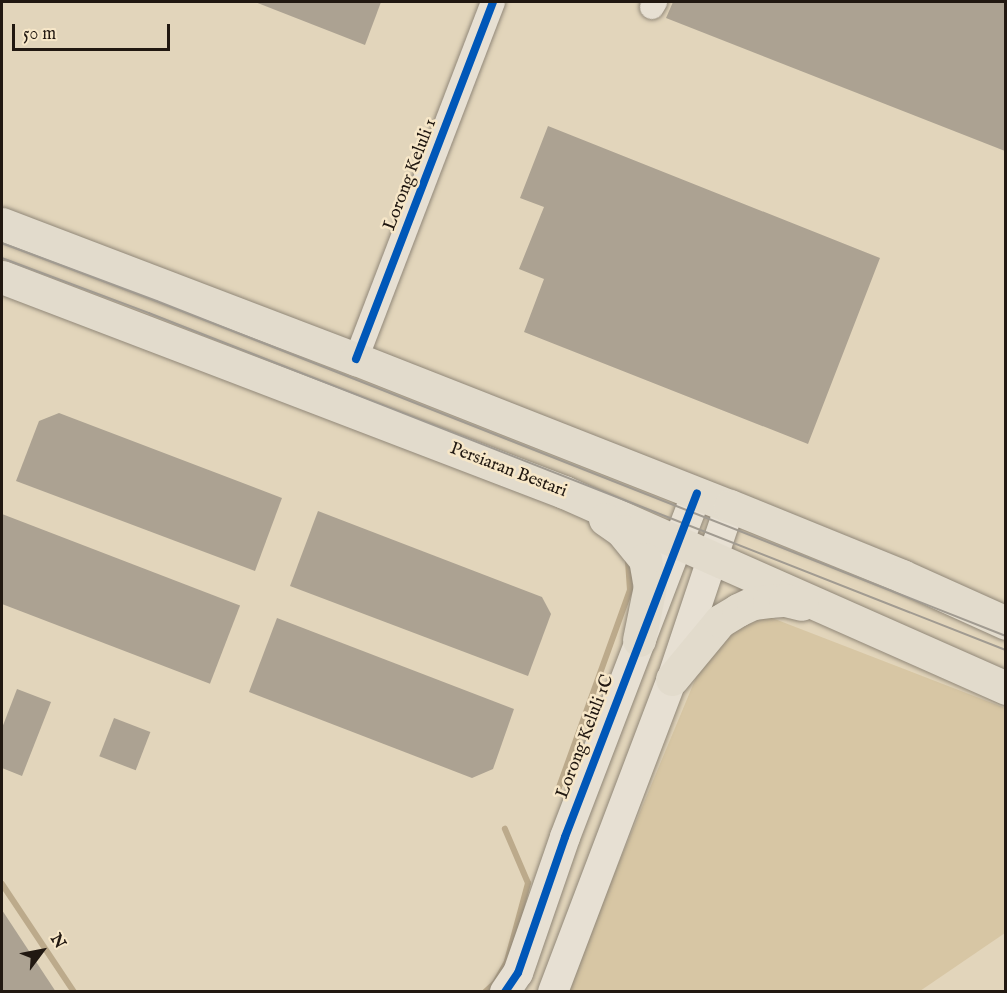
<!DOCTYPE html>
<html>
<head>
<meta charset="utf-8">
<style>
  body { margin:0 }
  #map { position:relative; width:1007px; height:993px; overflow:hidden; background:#e2d5bb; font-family:"IM FELL English",serif }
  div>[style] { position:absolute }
  .green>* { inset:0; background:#d7c6a4 }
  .stream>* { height:6px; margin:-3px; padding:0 3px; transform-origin:3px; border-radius:3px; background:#bcaa8b }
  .building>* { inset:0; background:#aca292; transform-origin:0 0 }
  .roads { filter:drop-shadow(0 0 2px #908778) drop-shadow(0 0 2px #908778) }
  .minor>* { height:24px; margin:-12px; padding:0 12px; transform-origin:12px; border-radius:12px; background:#e7e0d3 }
  .tertiary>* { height:30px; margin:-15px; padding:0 15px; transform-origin:15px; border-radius:15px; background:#e7e0d3 }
  .primary>* { height:33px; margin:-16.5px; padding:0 16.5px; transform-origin:16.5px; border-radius:16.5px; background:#e2dbcc }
  .tram>* { height:1.5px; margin:-0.75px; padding:0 0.75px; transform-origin:0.75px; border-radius:0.75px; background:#a19b91 }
  .cycleway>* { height:8px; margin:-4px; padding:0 4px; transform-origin:4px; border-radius:4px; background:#0057b8 }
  span { translate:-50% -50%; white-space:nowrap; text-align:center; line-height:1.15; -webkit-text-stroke:5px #f7e7c8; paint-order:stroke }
  .street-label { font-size:18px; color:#211811 }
  .frame { position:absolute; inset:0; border:3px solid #211811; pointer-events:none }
  .north { position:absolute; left:12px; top:921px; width:60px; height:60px; -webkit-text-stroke:4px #f7e7c8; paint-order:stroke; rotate:58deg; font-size:16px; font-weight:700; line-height:24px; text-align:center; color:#211811 }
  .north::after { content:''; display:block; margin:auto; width:21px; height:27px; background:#211811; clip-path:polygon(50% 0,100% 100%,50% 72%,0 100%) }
  .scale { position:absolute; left:12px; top:24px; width:158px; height:27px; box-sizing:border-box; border:3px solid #211811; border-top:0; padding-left:8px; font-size:18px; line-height:21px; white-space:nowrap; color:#211811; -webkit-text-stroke:4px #f7e7c8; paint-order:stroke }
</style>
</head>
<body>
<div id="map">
  <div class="green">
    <div style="clip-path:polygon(767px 616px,1005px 708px,1005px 933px,920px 991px,565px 992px,705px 656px,723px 637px,742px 625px)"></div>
  </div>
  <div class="stream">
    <div style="left:558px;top:790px;width:213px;rotate:-70.2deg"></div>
    <div style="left:630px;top:590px;width:31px;rotate:-94deg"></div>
    <div style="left:2px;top:884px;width:130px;rotate:56.3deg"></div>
    <div style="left:485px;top:992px;width:13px;rotate:-42deg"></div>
    <div style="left:495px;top:983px;width:25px;rotate:-61deg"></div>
    <div style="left:507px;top:961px;width:81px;rotate:-74.9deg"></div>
    <div style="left:528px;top:883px;width:59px;rotate:-113.1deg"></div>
  </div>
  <div class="building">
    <div style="clip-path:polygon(255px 2px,381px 2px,365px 45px)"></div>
    <div style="clip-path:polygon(673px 2px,1005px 2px,1005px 151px,666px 18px)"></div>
    <div style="clip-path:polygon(548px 126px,880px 258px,808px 444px,524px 332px,544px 279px,519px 269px,544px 207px,520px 198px)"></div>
    <div style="clip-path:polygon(59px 413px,282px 498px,255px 571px,16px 481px,39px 421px)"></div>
    <div style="clip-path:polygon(318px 511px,542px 597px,551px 614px,528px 676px,290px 586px)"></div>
    <div style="left:2px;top:514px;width:255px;height:84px;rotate:21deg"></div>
    <div style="clip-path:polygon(277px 618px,514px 709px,493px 769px,472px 778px,249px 692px)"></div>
    <div style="clip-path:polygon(17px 689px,51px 702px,22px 776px,2px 768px,2px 728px)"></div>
    <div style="left:114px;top:718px;width:39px;height:41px;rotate:21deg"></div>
    <div style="clip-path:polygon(2px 910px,56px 992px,2px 992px)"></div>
  </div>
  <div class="roads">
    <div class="minor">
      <div style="left:652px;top:7px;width:6px;rotate:-59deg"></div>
      <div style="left:356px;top:359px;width:382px;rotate:-69deg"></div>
    </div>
    <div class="tertiary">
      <div style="left:505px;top:992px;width:23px;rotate:-56deg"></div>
      <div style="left:518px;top:973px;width:144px;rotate:-70.9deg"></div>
      <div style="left:565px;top:837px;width:368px;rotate:-69deg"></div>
      <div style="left:553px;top:992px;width:335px;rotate:-69.2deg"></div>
      <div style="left:672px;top:679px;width:182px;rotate:-71.5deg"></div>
    </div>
    <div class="primary">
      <div style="left:2px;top:224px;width:379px;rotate:20.9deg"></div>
      <div style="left:356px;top:359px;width:402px;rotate:21.5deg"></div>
      <div style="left:730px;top:506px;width:186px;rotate:22.1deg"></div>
      <div style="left:902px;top:576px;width:114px;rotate:24.3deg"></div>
      <div style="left:2px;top:277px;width:602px;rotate:20.93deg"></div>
      <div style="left:564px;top:492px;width:484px;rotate:23.9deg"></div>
      <div style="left:605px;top:519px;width:21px;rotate:35deg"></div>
      <div style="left:622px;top:531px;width:36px;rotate:51deg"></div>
      <div style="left:645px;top:559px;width:27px;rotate:80deg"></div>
      <div style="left:650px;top:586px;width:55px;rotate:101.5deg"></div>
      <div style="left:672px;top:679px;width:75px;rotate:-50.4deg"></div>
      <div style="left:720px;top:621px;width:21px;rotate:-31deg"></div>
      <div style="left:738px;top:610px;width:17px;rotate:-25deg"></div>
      <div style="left:753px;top:603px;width:16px;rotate:-7deg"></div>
      <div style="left:769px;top:601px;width:16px;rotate:-4deg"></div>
      <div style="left:785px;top:600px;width:17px;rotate:13deg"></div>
    </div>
  </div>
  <div class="tram">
    <div style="left:2px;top:243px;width:165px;rotate:20.5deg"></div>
    <div style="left:157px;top:301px;width:913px;rotate:21.53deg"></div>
    <div style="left:2px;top:258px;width:157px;rotate:20.5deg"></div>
    <div style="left:149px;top:313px;width:921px;rotate:21.47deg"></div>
  </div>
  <div class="cycleway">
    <div style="left:356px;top:359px;width:382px;rotate:-69deg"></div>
    <div style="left:505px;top:992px;width:23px;rotate:-56deg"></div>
    <div style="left:518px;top:973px;width:144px;rotate:-70.9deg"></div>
    <div style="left:565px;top:837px;width:368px;rotate:-69deg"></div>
  </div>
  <div class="street-label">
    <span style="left:411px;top:175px;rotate:-69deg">Lorong Keluli 1</span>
    <span style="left:508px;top:471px;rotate:21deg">Persiaran Bestari</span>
    <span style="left:586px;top:737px;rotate:-69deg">Lorong Keluli 1C</span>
  </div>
  <div class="frame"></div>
  <div class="north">N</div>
  <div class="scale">50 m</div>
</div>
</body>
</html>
